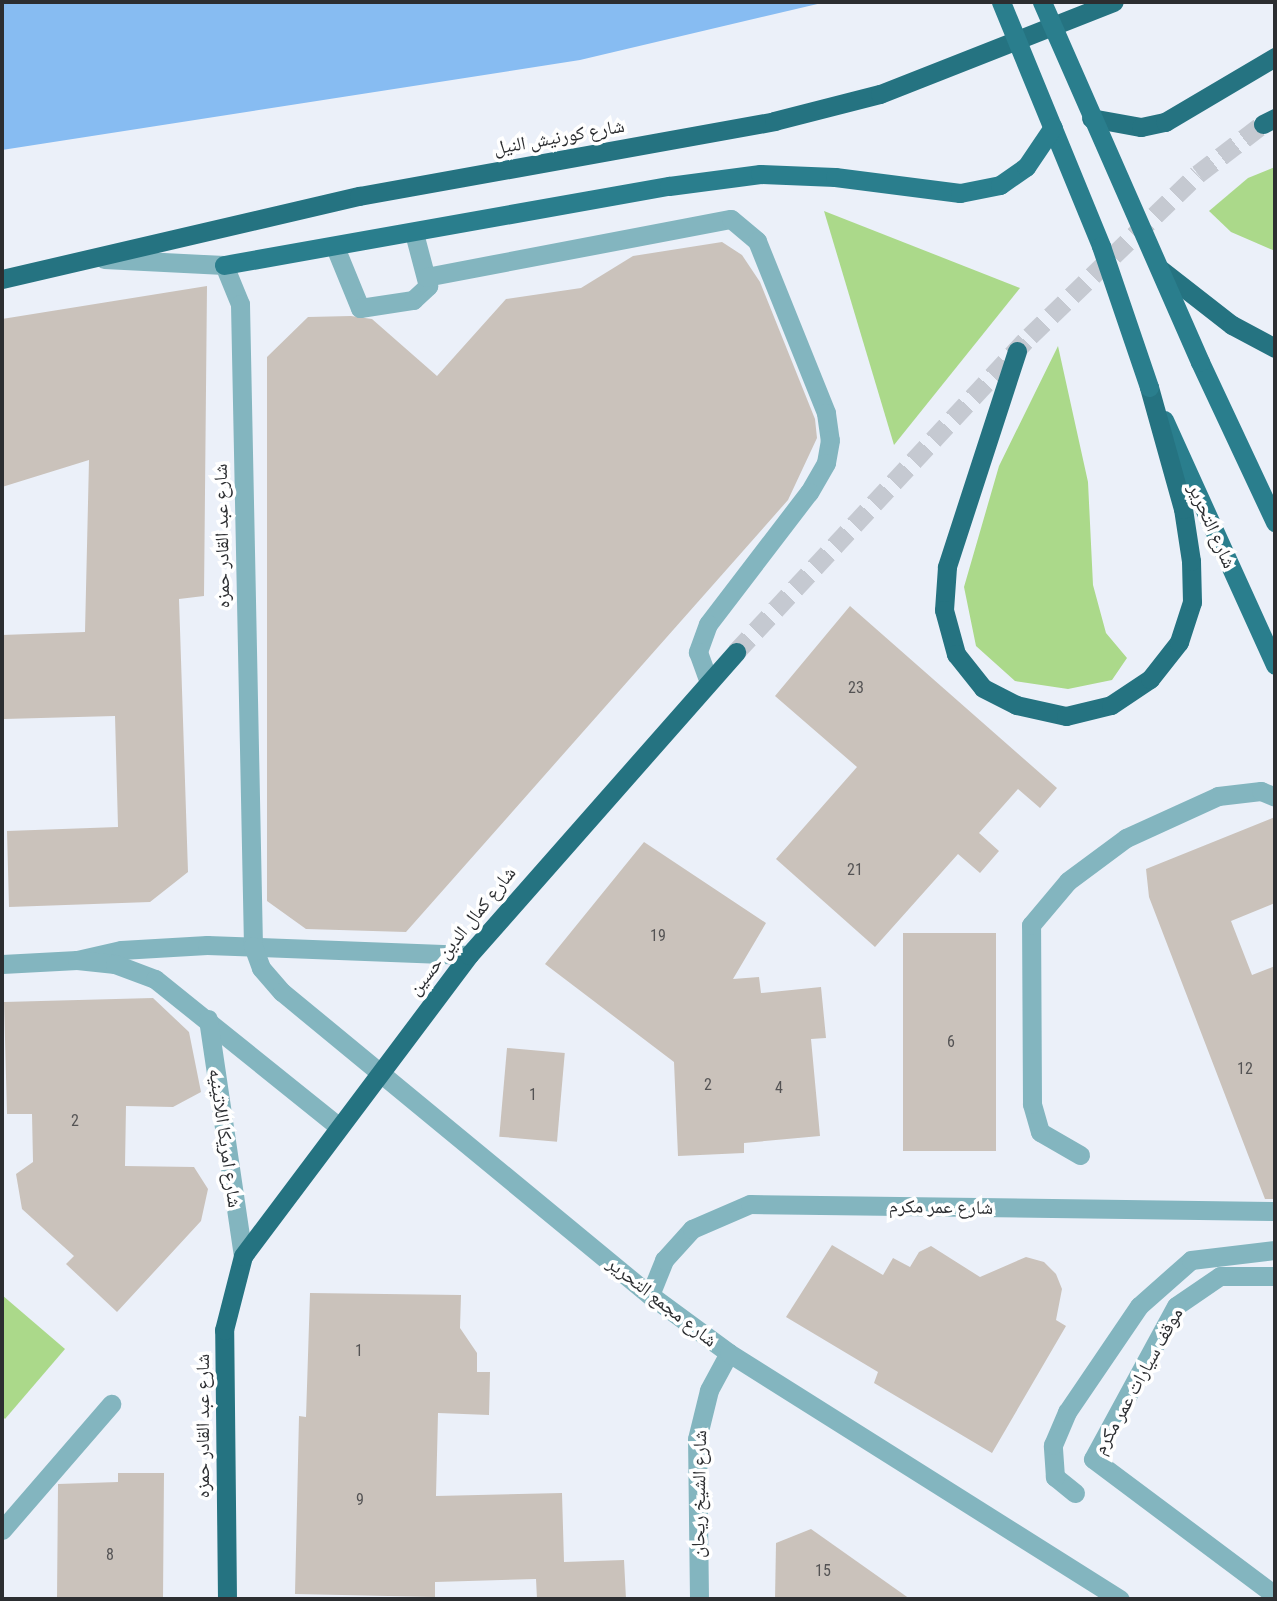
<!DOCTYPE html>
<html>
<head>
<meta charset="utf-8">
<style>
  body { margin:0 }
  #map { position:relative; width:1277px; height:1601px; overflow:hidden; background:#ebf0f9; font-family:"Roboto Condensed","Noto Naskh Arabic",sans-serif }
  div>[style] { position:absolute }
  .green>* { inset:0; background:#abd98a }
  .water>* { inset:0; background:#87bcf2 }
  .building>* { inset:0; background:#cac2bb; transform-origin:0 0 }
  .trunk-tunnel>* { height:19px; margin-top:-9.5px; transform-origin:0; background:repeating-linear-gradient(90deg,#c5c9d1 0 19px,transparent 0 29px) }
  .service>* { height:19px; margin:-9.5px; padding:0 9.5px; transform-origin:9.5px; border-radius:9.5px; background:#83b5bf }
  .pedestrian>* { height:19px; margin:-9.5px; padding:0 9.5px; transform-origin:9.5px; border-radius:9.5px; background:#83b5bf }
  .minor>* { height:19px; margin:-9.5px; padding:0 9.5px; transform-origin:9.5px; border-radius:9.5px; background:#83b5bf }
  .tertiary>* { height:19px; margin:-9.5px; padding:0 9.5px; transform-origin:9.5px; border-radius:9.5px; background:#83b5bf }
  .primary>* { height:19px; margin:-9.5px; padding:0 9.5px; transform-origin:9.5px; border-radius:9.5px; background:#2a7e8d }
  .trunk>* { height:19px; margin:-9.5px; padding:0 9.5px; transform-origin:9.5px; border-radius:9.5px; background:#257381 }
  .primary-bridge>* { height:19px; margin:-9.5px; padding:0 9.5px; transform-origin:9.5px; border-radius:9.5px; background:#2a7e8d }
  span { translate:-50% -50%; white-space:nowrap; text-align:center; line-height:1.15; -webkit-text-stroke:7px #fff; paint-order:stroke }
  .number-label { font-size:16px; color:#545354 }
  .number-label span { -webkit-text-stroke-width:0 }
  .street-label { font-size:19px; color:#2c2e31 }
  .frame { position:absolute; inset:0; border:4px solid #2c2e31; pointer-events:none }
</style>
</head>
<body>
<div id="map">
  <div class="green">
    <div style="clip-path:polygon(1275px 167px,1275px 251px,1231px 232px,1209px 211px,1248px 178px)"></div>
    <div style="clip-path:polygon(824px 211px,1020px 288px,894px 445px)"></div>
    <div style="clip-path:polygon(1058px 346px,1088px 482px,1093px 585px,1106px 633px,1127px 658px,1112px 680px,1068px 689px,1015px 681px,976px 646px,964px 587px,999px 466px)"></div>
    <div style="clip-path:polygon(2px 1295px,65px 1349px,5px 1419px,2px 1416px)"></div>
  </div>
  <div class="water">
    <div style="clip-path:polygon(2px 2px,826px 2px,580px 60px,2px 150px)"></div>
  </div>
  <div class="building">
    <div style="clip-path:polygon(722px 242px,742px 255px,760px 282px,815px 419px,817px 438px,788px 500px,406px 932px,306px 929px,267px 901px,267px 357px,308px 317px,351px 316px,372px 319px,437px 376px,506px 299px,581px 288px,633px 256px)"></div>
    <div style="clip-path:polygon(207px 286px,204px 596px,179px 599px,188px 872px,150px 902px,9px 907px,7px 831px,118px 827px,115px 716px,4px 719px,2px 635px,85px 632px,89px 460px,2px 487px,2px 319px)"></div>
    <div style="clip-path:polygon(850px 606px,1057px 788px,1040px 808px,1018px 789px,979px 833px,999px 851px,980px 873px,958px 854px,875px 947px,776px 859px,857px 767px,775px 696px)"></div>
    <div style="clip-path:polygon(1275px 817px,1275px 903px,1231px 921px,1252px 975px,1275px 966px,1275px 1199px,1265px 1199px,1149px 897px,1146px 869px)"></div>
    <div style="clip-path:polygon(644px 842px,766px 923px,733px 979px,759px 977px,761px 993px,821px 987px,826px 1038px,811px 1039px,820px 1136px,744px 1143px,744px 1153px,678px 1156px,674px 1062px,545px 964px)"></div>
    <div style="left:903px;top:933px;width:93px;height:218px"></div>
    <div style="clip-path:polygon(153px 998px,189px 1032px,201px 1092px,173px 1107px,126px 1106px,125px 1166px,194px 1167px,208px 1189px,201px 1221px,117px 1312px,66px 1264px,74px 1256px,22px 1209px,16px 1174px,33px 1162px,32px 1114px,7px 1114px,4px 1002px)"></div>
    <div style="left:507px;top:1048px;width:58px;height:89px;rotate:5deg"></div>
    <div style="clip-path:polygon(832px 1245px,883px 1275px,893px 1258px,910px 1267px,919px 1252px,931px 1246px,980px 1277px,1026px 1257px,1044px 1262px,1056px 1274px,1062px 1289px,1056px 1320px,1066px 1326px,992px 1453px,874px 1383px,878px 1372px,786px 1317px)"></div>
    <div style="clip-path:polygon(310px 1293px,461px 1295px,460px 1328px,477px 1353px,477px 1372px,490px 1372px,489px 1415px,438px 1413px,436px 1496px,562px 1493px,564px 1562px,624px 1560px,626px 1599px,537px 1599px,536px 1579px,435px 1582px,435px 1597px,295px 1594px,299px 1416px,306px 1417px)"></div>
    <div style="clip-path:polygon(118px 1473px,164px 1473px,163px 1599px,57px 1599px,58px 1484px,118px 1482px)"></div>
    <div style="clip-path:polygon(811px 1529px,910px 1599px,775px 1599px,776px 1543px)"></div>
  </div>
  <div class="trunk-tunnel">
    <div style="left:736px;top:652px;width:432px;rotate:-47.1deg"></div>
    <div style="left:1030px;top:336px;width:233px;rotate:-44deg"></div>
    <div style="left:1198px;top:174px;width:82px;rotate:-37.6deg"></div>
  </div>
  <div class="service">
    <div style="left:335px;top:247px;width:66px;rotate:67.7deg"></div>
    <div style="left:360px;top:308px;width:54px;rotate:-8.6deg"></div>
    <div style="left:413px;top:300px;width:21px;rotate:-43deg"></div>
    <div style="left:428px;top:286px;width:55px;rotate:-104.8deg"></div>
    <div style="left:426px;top:277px;width:310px;rotate:-10.8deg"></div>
    <div style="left:731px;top:219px;width:34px;rotate:40deg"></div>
    <div style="left:757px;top:241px;width:185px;rotate:68.1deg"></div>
    <div style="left:826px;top:413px;width:27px;rotate:82deg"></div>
    <div style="left:830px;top:440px;width:23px;rotate:100deg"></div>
    <div style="left:826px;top:463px;width:34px;rotate:120deg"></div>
    <div style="left:809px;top:492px;width:166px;rotate:127.4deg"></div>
    <div style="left:708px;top:624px;width:30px;rotate:110deg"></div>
    <div style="left:698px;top:652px;width:30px;rotate:70deg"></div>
    <div style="left:1080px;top:1155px;width:46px;rotate:-150.1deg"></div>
    <div style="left:1040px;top:1132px;width:29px;rotate:-106deg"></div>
    <div style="left:1032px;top:1104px;width:179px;rotate:-90.3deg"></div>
    <div style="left:1031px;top:925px;width:57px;rotate:-49.9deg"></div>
    <div style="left:1068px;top:881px;width:72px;rotate:-36.6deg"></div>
    <div style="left:1126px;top:838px;width:101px;rotate:-24.5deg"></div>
    <div style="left:1218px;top:796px;width:43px;rotate:-6.6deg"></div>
    <div style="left:1261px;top:791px;width:15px;rotate:23deg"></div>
    <div style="left:1075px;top:1493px;width:26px;rotate:-141deg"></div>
    <div style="left:1055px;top:1477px;width:32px;rotate:-94deg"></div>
    <div style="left:1053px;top:1445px;width:36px;rotate:-67deg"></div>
    <div style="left:1067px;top:1412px;width:128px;rotate:-55.8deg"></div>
    <div style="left:1139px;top:1306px;width:69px;rotate:-41.5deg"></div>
    <div style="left:1191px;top:1260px;width:85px;rotate:-6.8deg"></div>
    <div style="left:699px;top:1599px;width:160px;rotate:-90.7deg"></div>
    <div style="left:697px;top:1439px;width:50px;rotate:-76.2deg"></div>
    <div style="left:709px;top:1390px;width:42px;rotate:-61.6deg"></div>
  </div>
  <div class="pedestrian">
    <div style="left:1275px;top:1276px;width:55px;rotate:180deg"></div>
    <div style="left:1220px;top:1276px;width:53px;rotate:145.7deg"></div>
    <div style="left:1176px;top:1306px;width:174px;rotate:118.5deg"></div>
    <div style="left:1093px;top:1459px;width:227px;rotate:36.8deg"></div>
  </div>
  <div class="minor">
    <div style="left:77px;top:960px;width:45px;rotate:-12.8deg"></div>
    <div style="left:121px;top:950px;width:86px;rotate:-3.3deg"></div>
    <div style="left:207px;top:945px;width:262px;rotate:2.2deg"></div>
    <div style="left:2px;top:964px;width:75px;rotate:-3.1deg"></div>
    <div style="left:77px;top:960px;width:38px;rotate:6deg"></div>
    <div style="left:115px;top:964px;width:43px;rotate:20.6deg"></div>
    <div style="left:155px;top:979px;width:235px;rotate:38.8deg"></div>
    <div style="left:208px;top:1019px;width:240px;rotate:81.6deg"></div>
    <div style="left:650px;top:1295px;width:38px;rotate:-68deg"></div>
    <div style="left:664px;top:1260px;width:42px;rotate:-47.9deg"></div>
    <div style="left:692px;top:1229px;width:63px;rotate:-23.3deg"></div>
    <div style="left:750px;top:1204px;width:525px;rotate:0.76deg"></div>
    <div style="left:2px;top:1530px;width:167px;rotate:-49.1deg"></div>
  </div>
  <div class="tertiary">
    <div style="left:104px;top:259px;width:120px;rotate:2.9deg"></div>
    <div style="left:224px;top:265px;width:42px;rotate:67.7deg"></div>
    <div style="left:240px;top:304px;width:642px;rotate:88.84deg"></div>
    <div style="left:253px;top:946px;width:23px;rotate:70deg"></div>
    <div style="left:261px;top:968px;width:32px;rotate:49deg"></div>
    <div style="left:282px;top:992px;width:477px;rotate:39.5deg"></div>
    <div style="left:650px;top:1295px;width:98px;rotate:36.3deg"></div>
    <div style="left:729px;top:1353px;width:462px;rotate:32.2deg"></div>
  </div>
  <div class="primary">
    <div style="left:224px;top:265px;width:452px;rotate:-10.1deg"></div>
    <div style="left:1200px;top:362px;width:177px;rotate:64.9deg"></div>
    <div style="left:1164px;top:420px;width:269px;rotate:65.6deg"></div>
  </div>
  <div class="trunk">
    <div style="left:1091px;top:118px;width:51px;rotate:10.2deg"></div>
    <div style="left:1141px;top:127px;width:25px;rotate:-12deg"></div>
    <div style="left:1165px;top:122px;width:128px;rotate:-30.6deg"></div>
    <div style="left:1263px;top:124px;width:13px;rotate:-27deg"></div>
    <div style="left:1160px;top:269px;width:91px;rotate:37.9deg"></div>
    <div style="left:1232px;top:325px;width:49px;rotate:28.1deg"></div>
    <div style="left:2px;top:279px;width:367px;rotate:-13.1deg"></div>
    <div style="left:359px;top:196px;width:422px;rotate:-10.2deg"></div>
    <div style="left:774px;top:121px;width:109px;rotate:-14.3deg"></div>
    <div style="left:880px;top:94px;width:251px;rotate:-21.5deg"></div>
    <div style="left:1017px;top:351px;width:227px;rotate:108deg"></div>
    <div style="left:947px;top:567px;width:43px;rotate:94deg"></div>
    <div style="left:944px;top:610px;width:46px;rotate:74.7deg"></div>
    <div style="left:956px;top:654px;width:43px;rotate:51.5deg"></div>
    <div style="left:983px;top:688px;width:37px;rotate:27deg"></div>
    <div style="left:1016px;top:705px;width:51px;rotate:12.4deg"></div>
    <div style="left:1066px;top:716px;width:46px;rotate:-13.7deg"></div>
    <div style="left:1111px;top:705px;width:47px;rotate:-33.7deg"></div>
    <div style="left:1150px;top:679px;width:47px;rotate:-51.9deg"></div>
    <div style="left:1179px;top:642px;width:42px;rotate:-72deg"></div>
    <div style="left:1192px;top:602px;width:41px;rotate:-91.4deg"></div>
    <div style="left:1191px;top:561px;width:53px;rotate:-98.7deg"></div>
    <div style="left:1183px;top:509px;width:127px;rotate:-105.6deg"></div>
    <div style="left:227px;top:1599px;width:269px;rotate:-90.6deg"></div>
    <div style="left:224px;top:1330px;width:76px;rotate:-75.6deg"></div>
    <div style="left:243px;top:1256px;width:376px;rotate:-53.1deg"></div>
    <div style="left:469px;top:955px;width:404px;rotate:-48.6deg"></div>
  </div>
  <div class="primary-bridge">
    <div style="left:1001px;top:2px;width:264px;rotate:67.7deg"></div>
    <div style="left:1101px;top:246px;width:149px;rotate:71.2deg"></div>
    <div style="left:1042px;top:2px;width:393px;rotate:66.3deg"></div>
    <div style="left:669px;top:186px;width:92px;rotate:-7.5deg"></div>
    <div style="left:760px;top:174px;width:75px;rotate:2.3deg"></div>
    <div style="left:835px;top:177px;width:126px;rotate:7.3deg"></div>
    <div style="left:960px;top:193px;width:41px;rotate:-11.3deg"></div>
    <div style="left:1000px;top:185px;width:32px;rotate:-35deg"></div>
    <div style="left:1026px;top:167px;width:48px;rotate:-56deg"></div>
  </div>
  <div class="number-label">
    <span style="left:856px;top:688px">23</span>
    <span style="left:855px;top:870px">21</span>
    <span style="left:658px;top:936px">19</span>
    <span style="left:951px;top:1042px">6</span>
    <span style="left:1245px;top:1069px">12</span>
    <span style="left:708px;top:1085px">2</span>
    <span style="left:779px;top:1088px">4</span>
    <span style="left:533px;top:1095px">1</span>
    <span style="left:75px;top:1121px">2</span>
    <span style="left:359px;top:1351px">1</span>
    <span style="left:360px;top:1500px">9</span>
    <span style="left:110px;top:1555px">8</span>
    <span style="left:823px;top:1571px">15</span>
  </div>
  <div class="street-label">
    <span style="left:559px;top:137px;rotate:-10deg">شارع كورنيش النيل</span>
    <span style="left:1212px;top:526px;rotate:66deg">شارع التحرير</span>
    <span style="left:222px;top:536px;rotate:-91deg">شارع عبد القادر حمزه</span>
    <span style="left:462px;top:931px;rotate:-51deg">شارع كمال الدين حسين</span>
    <span style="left:225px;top:1138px;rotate:82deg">شارع امريكا اللاتينيه</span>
    <span style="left:941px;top:1207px;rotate:1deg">شارع عمر مكرم</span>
    <span style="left:662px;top:1302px;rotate:38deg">شارع مجمع التحرير</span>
    <span style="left:1138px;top:1381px;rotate:-61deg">موقف سيارات عمر مكرم</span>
    <span style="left:203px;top:1426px;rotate:-90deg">شارع عبد القادر حمزه</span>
    <span style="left:699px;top:1494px;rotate:-89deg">شارع الشيخ ريحان</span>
  </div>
  <div class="frame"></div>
</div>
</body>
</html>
